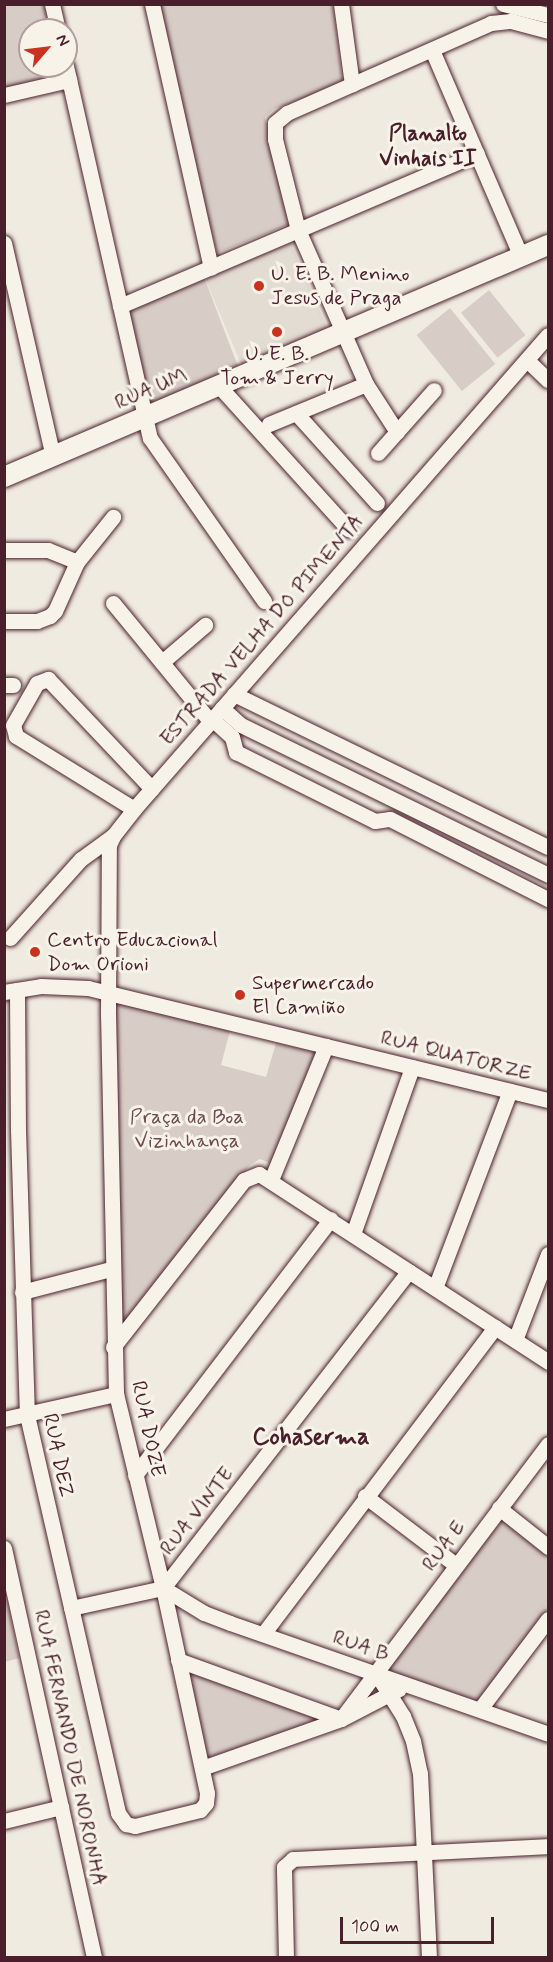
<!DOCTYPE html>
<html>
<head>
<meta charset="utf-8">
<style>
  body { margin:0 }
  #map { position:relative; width:553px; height:1962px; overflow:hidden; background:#f0ebe0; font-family:Mynerve,sans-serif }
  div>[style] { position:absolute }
  .built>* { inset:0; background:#e3dcd2; transform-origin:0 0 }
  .green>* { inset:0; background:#d8cdc6; transform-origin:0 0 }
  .roads { filter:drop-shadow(0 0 2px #4a1f2b) drop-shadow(0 0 2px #4a1f2b) }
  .minor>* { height:15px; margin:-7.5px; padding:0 7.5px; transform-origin:7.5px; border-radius:7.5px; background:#f7f3e8 }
  .major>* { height:20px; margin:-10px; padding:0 10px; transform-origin:10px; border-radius:10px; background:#f7f3e8 }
  .dots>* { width:16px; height:16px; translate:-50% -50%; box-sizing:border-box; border:3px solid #f7f3e8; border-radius:50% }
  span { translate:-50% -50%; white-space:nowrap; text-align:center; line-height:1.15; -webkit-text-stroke:6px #f7f3e8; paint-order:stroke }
  .poi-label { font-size:21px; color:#4a1f2b }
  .left { translate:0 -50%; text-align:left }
  .street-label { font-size:21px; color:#4a1f2b }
  .park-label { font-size:21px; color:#6e4a52 }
  .neighbourhood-label { font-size:22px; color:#4a1f2b; font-weight:700 }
  .quarter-label { font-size:24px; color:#4a1f2b; font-weight:700 }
  .frame { position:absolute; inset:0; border:6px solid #4a1f2b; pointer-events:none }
  .north { position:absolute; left:18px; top:18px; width:60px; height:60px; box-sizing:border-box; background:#f7f3e8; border:2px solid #b29e9c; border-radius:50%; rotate:62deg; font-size:16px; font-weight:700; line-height:24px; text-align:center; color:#4a1f2b }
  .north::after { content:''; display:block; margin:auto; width:21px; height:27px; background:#c8321e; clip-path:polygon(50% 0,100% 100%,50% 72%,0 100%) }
  .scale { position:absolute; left:340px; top:1917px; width:154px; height:27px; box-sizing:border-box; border:3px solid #4a1f2b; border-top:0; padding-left:8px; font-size:18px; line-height:21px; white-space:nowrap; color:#4a1f2b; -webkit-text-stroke:4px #f7f3e8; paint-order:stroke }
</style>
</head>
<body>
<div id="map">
  <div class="built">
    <div style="left:290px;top:241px;width:97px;height:93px;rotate:67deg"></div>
  </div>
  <div class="green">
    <div style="clip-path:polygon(4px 5px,52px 5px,58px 30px,30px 30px,30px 66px,66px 66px,69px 80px,5px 95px)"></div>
    <div style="clip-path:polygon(159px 5px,333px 5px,343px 84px,274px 109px,265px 117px,290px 224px,217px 253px,186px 133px)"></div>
    <div style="clip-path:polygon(204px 277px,239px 369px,149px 409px,128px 311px)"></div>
    <div style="left:489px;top:290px;width:58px;height:36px;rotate:51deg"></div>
    <div style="left:450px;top:308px;width:72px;height:43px;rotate:51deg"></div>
    <div style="clip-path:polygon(113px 1000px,230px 1031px,221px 1065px,266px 1077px,276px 1043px,316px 1052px,272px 1164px,260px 1159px,250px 1165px,121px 1328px)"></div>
    <div style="clip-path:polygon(499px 1517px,548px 1557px,548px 1608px,478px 1703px,386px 1670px)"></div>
    <div style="clip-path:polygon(5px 1590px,19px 1658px,5px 1662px,4px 1662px)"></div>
    <div style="clip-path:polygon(184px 1669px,322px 1719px,205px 1760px)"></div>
  </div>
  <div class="roads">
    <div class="minor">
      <div style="left:52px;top:4px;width:27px;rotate:77deg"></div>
      <div style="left:152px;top:4px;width:270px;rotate:77.4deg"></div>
      <div style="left:341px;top:4px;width:81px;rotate:82.2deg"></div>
      <div style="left:503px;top:4px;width:46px;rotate:13.7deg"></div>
      <div style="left:432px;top:50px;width:225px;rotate:66.7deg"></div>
      <div style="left:66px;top:66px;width:381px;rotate:77.3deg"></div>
      <div style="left:150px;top:438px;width:199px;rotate:55deg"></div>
      <div style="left:4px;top:95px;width:67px;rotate:-13deg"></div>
      <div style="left:4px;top:243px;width:220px;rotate:77.1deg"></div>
      <div style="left:120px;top:306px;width:388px;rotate:-23.1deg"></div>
      <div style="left:527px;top:360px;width:29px;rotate:44deg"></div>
      <div style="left:219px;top:386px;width:193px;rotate:47.9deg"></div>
      <div style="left:296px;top:413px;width:121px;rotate:48deg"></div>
      <div style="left:269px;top:424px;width:105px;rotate:-22.4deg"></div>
      <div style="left:397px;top:432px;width:57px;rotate:-122.9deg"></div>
      <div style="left:366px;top:384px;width:168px;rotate:-113.8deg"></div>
      <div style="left:298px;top:230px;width:94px;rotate:-104.2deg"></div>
      <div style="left:275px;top:139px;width:16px;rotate:-90deg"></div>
      <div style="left:275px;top:123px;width:16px;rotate:-40deg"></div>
      <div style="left:287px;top:113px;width:223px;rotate:-23.8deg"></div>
      <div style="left:491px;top:23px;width:20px;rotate:-6deg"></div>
      <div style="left:511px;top:21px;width:38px;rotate:15deg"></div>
      <div style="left:378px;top:453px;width:84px;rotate:-48.4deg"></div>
      <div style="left:4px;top:550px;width:44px"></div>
      <div style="left:48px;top:550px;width:31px;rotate:22deg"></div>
      <div style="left:113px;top:603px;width:153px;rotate:50.6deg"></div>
      <div style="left:4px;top:621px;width:33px"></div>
      <div style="left:37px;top:621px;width:14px;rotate:-21deg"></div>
      <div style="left:50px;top:616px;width:7px;rotate:-45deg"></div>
      <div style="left:55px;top:611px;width:54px;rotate:-65.8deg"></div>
      <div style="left:77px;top:562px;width:58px;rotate:-51.3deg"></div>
      <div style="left:162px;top:662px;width:57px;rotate:-40.7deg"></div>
      <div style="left:4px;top:685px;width:9px"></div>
      <div style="left:234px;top:694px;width:349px;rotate:26deg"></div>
      <div style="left:222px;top:708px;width:25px;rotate:42deg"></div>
      <div style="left:241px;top:725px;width:342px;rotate:26deg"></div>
      <div style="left:212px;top:719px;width:27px;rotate:42deg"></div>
      <div style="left:232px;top:737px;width:16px;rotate:75deg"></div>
      <div style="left:236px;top:752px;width:155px;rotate:26.4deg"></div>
      <div style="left:375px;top:821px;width:15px;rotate:-8deg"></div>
      <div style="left:390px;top:819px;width:177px;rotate:26.9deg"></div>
      <div style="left:134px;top:809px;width:139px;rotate:-148.3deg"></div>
      <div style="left:16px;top:736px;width:11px;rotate:-105deg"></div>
      <div style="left:13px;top:725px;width:48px;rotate:-60.3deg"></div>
      <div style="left:37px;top:683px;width:12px;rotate:-20deg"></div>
      <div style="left:48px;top:679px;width:151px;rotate:46.6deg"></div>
      <div style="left:10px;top:938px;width:106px;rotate:-48.1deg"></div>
      <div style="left:81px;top:859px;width:39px;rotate:-36deg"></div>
      <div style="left:17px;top:990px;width:140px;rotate:89.6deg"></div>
      <div style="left:18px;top:1130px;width:285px;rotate:88.2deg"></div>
      <div style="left:27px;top:1415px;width:408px;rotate:77.1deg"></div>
      <div style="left:118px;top:1813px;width:14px;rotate:54deg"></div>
      <div style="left:126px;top:1824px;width:9px;rotate:13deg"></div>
      <div style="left:135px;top:1826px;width:67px;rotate:-13.8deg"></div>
      <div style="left:200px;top:1810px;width:9px;rotate:-49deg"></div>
      <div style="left:206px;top:1803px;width:10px;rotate:-84deg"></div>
      <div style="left:207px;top:1793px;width:210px;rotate:-102.1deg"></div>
      <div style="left:163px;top:1588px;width:200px;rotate:-103.6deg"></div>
      <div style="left:116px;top:1394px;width:380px;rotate:-91.2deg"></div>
      <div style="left:108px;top:1014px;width:169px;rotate:-89.7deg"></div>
      <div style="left:109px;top:845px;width:10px;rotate:-66deg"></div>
      <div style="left:113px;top:836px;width:34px;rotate:-52deg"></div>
      <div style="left:134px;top:809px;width:629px;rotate:-48.87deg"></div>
      <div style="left:4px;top:992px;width:37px;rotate:-9deg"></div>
      <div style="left:41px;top:986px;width:47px;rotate:2.4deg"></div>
      <div style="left:88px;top:988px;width:473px;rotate:13.7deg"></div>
      <div style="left:271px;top:1180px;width:145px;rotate:-67.7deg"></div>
      <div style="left:353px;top:1234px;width:177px;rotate:-70.5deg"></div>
      <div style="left:435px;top:1288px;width:211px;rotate:-69.2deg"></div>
      <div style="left:22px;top:1292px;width:92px;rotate:-14.5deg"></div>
      <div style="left:515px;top:1340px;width:92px;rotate:-69deg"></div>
      <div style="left:113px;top:1347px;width:212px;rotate:-51.9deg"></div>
      <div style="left:244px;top:1180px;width:16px;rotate:-22deg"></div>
      <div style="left:259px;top:1174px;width:345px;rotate:33deg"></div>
      <div style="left:4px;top:1419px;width:115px;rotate:-12.6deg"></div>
      <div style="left:135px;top:1475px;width:322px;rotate:-52.6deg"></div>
      <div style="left:365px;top:1496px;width:114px;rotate:37.2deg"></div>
      <div style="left:499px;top:1508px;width:63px;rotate:38.5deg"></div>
      <div style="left:4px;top:1548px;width:420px;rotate:77.6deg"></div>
      <div style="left:163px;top:1588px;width:48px;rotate:31.4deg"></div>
      <div style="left:204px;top:1613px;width:28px;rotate:21deg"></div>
      <div style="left:230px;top:1623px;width:337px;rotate:19.2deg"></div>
      <div style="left:71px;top:1608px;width:94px;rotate:-12.3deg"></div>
      <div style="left:163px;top:1588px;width:401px;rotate:-52.2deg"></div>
      <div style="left:263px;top:1634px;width:385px;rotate:-52.9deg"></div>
      <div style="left:178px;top:1660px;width:173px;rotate:19.9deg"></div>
      <div style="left:376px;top:1673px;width:51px;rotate:57.9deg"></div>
      <div style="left:403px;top:1716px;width:27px;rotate:68deg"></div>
      <div style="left:413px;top:1741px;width:33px;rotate:78deg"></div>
      <div style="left:420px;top:1773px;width:185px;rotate:87.2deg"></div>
      <div style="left:480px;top:1709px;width:113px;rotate:-52.9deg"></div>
      <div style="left:341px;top:1719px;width:344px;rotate:-53deg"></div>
      <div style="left:202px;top:1768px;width:147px;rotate:-19.4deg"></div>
      <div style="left:341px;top:1719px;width:65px;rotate:-27.3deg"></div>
      <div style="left:4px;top:1821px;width:59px;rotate:-13.8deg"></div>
      <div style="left:286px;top:1958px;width:91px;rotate:-91.3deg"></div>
      <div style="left:284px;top:1867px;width:12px;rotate:-42deg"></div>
      <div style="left:293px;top:1859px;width:255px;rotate:-2.9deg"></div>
    </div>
    <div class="major">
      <div style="left:4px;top:477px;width:591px;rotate:-23.1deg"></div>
    </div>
  </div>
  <div class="dots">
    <div style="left:259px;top:286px;background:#c8321e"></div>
    <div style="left:277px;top:332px;background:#c8321e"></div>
    <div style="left:35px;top:952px;background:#c8321e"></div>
    <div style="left:240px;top:995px;background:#c8321e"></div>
  </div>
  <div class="poi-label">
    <span class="left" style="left:271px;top:286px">U. E. B. Menino<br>Jesus de Praga</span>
    <span style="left:277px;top:366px">U. E. B.<br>Tom &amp; Jerry</span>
    <span class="left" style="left:47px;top:952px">Centro Educacional<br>Dom Orioni</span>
    <span class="left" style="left:252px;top:995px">Supermercado<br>El Camiño</span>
  </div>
  <div class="street-label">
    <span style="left:151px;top:389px;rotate:-23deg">RUA UM</span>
    <span style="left:262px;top:630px;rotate:-49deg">ESTRADA VELHA DO PIMENTA</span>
    <span style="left:456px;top:1056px;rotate:14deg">RUA QUATORZE</span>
    <span style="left:148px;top:1429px;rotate:78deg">RUA DOZE</span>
    <span style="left:58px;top:1455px;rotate:78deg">RUA DEZ</span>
    <span style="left:197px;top:1511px;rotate:-52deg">RUA VINTE</span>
    <span style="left:444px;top:1546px;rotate:-53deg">RUA E</span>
    <span style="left:361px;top:1646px;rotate:19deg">RUA B</span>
    <span style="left:70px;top:1748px;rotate:78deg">RUA FERNANDO DE NORONHA</span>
  </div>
  <div class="park-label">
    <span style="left:187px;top:1129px">Praça da Boa<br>Vizinhança</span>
  </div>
  <div class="neighbourhood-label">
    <span style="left:428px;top:147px">Planalto<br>Vinhais II</span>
  </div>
  <div class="quarter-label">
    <span style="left:311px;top:1438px">Cohaserma</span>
  </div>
  <div class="frame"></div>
  <div class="north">N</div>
  <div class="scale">100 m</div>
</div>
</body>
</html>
